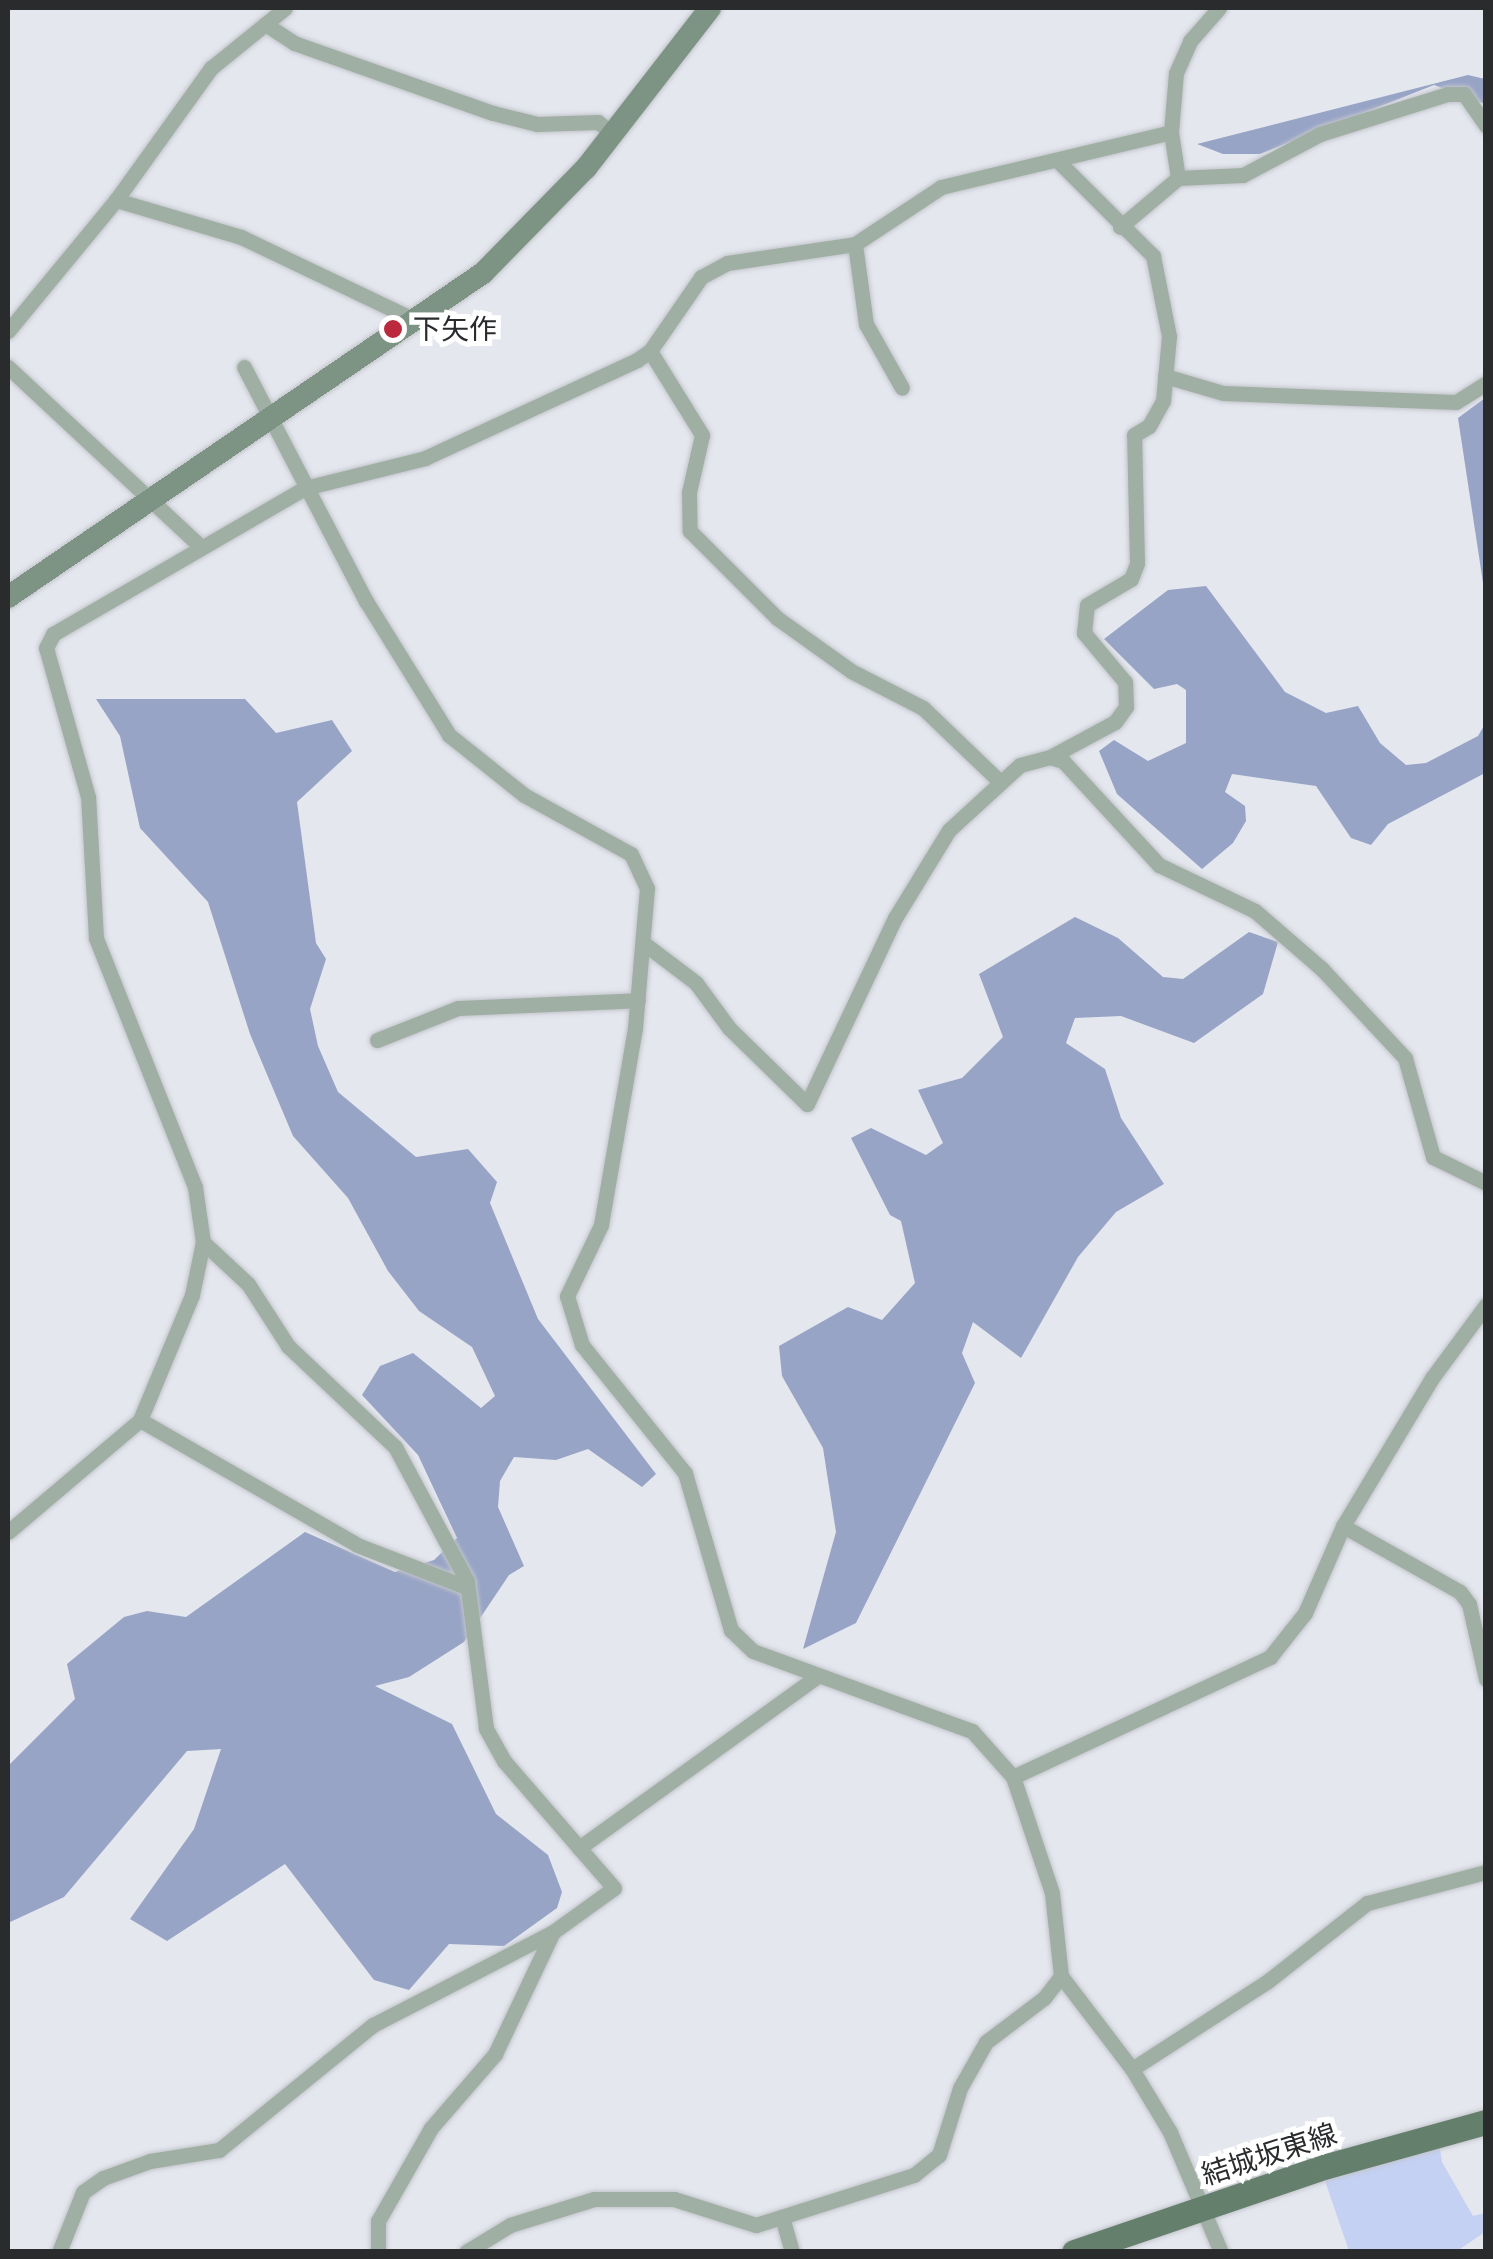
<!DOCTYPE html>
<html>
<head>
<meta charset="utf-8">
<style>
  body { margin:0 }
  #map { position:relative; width:1493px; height:2259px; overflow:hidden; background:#e4e7ee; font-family:"Asap Condensed","Noto Sans JP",sans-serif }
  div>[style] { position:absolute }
  .green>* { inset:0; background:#c4d1f3 }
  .forest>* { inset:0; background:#97a4c6 }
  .roads { filter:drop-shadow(0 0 2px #c3c5cb) drop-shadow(0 0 2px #c3c5cb) }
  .street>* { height:15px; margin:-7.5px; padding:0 7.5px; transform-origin:7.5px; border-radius:7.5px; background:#a0afa4 }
  .secondary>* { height:22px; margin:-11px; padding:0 11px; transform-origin:11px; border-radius:11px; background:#7d9484 }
  .primary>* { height:25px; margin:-12.5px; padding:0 12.5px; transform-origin:12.5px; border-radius:12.5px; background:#64806d }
  .dots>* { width:28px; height:28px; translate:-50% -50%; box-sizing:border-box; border:5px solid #fff; border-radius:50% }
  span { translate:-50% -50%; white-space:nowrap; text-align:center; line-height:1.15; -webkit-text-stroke:10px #fff; paint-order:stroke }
  .poi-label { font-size:28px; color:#2a2b2d }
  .left { translate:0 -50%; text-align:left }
  .street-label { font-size:28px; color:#2a2b2d }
  .frame { position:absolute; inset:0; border:10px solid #2a2b2d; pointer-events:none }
</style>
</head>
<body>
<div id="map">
  <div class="green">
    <div style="clip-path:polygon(1439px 2144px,1442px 2162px,1473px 2216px,1485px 2213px,1485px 2232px,1457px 2251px,1349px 2251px,1324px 2178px)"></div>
  </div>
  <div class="forest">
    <div style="clip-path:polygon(1468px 75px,1485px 79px,1485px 104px,1434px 85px,1260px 154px,1223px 154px,1197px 144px)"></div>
    <div style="clip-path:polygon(1485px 398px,1485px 596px,1458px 418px)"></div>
    <div style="clip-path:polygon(1206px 586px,1285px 692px,1326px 713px,1358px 706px,1380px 743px,1406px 765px,1426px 763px,1478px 736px,1485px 724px,1485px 773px,1388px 824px,1371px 845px,1351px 838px,1316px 786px,1232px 774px,1225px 792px,1245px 806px,1246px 821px,1233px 843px,1202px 869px,1117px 794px,1099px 751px,1114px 740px,1148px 761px,1186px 743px,1186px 690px,1177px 684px,1154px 689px,1104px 639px,1168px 590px)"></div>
    <div style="clip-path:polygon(96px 699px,245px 699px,276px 733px,332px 720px,352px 751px,297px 802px,316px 943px,326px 959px,310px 1009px,318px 1046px,338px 1092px,416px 1157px,468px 1149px,497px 1182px,490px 1203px,538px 1319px,656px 1474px,642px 1487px,588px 1449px,556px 1460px,514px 1457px,500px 1481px,498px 1507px,524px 1566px,509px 1575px,464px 1642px,409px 1677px,375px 1686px,452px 1724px,496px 1814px,548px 1855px,562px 1892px,557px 1908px,504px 1946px,449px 1944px,409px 1990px,374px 1980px,285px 1864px,167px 1941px,130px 1919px,194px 1829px,221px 1749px,187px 1751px,64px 1897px,8px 1923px,8px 1766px,75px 1699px,67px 1664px,124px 1617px,147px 1611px,186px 1617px,305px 1532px,395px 1572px,434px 1560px,457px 1538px,418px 1455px,362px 1395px,380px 1366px,413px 1353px,481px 1408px,495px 1396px,472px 1347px,419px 1311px,388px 1271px,348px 1198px,293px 1136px,250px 1034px,208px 902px,140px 828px,120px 736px)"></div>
    <div style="clip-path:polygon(1075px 917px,1118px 938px,1163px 977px,1183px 979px,1249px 932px,1278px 942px,1263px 994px,1194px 1043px,1121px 1016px,1075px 1018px,1066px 1043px,1105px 1069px,1121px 1118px,1164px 1184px,1116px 1212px,1078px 1257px,1021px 1358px,973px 1322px,962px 1353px,975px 1383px,856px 1623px,803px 1649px,836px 1532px,823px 1448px,782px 1376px,779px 1346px,848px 1307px,882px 1320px,915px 1283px,901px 1221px,890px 1215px,851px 1138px,871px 1128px,926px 1155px,943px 1143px,918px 1090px,962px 1078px,1003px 1037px,979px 974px)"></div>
  </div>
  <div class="roads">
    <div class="street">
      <div style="left:265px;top:24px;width:35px;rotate:33deg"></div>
      <div style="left:294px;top:43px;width:211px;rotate:19.4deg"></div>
      <div style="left:493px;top:113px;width:45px;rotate:14deg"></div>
      <div style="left:537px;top:124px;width:61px;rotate:-1.9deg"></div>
      <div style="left:598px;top:122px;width:19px;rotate:39deg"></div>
      <div style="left:1178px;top:178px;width:65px;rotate:-2.6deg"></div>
      <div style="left:1243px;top:175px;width:87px;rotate:-28deg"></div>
      <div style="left:1320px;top:134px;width:134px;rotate:-17.4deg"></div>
      <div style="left:1448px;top:94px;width:16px"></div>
      <div style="left:1464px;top:94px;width:39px;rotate:55deg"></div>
      <div style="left:116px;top:200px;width:130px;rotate:16.5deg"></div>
      <div style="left:241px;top:237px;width:195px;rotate:25.5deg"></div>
      <div style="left:1120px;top:227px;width:76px;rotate:-40.2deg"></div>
      <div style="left:1178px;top:178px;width:47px;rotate:-98.7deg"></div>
      <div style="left:1171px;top:132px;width:59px;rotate:-85.2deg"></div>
      <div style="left:1176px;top:73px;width:35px;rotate:-66deg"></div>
      <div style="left:1190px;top:41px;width:44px;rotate:-48.7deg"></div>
      <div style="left:855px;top:244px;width:81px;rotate:82.2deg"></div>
      <div style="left:866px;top:324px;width:73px;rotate:60.6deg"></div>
      <div style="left:8px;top:331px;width:170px;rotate:-50.5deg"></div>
      <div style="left:116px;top:200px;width:163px;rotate:-54.3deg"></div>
      <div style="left:211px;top:68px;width:95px;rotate:-39deg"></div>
      <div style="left:650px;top:351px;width:99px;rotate:58.2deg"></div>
      <div style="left:702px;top:435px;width:58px;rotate:102.8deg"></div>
      <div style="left:689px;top:492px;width:39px;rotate:89deg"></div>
      <div style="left:690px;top:531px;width:123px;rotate:45deg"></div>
      <div style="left:777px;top:618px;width:91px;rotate:35.6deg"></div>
      <div style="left:851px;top:671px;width:81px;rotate:27.2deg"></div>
      <div style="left:923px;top:708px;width:105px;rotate:43.8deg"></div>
      <div style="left:8px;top:367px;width:262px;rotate:43deg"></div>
      <div style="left:244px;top:367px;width:264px;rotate:62.5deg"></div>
      <div style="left:366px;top:601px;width:158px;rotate:58.2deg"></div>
      <div style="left:449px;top:735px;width:96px;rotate:38.7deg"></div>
      <div style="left:524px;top:795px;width:122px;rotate:28.9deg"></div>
      <div style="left:631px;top:854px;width:38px;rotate:65deg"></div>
      <div style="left:647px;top:888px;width:141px;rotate:94.9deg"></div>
      <div style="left:635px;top:1028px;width:200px;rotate:99.8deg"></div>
      <div style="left:601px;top:1225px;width:79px;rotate:115.6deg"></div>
      <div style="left:567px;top:1296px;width:51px;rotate:73deg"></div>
      <div style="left:582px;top:1345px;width:164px;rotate:51.2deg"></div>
      <div style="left:685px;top:1473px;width:164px;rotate:73.7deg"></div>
      <div style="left:731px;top:1630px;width:30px;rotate:44deg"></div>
      <div style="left:753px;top:1651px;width:233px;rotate:20.1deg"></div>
      <div style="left:972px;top:1731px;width:62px;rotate:48.3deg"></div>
      <div style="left:1013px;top:1777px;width:122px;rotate:71.4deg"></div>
      <div style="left:1052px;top:1893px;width:83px;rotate:83.8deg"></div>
      <div style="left:1061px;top:1976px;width:117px;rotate:52.6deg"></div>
      <div style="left:1132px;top:2069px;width:74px;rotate:58.9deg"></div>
      <div style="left:1170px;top:2132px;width:130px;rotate:67deg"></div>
      <div style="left:1165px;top:376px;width:60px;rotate:16.3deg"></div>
      <div style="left:1223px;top:393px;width:233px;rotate:2.2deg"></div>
      <div style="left:1456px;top:402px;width:36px;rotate:-32deg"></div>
      <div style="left:1050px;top:757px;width:14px;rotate:17deg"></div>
      <div style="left:1063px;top:761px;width:142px;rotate:47.3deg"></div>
      <div style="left:1159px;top:865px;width:106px;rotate:25.6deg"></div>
      <div style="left:1255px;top:911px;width:89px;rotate:40.9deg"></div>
      <div style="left:1322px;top:969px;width:122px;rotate:47deg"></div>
      <div style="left:1405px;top:1058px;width:103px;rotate:74.2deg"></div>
      <div style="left:1433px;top:1157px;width:59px;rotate:26.1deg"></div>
      <div style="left:646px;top:945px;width:63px;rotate:37.2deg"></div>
      <div style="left:696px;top:983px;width:56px;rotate:53.7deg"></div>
      <div style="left:729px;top:1028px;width:109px;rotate:44.3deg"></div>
      <div style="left:807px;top:1104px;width:206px;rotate:-64.7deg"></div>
      <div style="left:895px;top:918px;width:103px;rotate:-58.5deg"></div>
      <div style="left:949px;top:830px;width:96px;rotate:-42.5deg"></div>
      <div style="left:1020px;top:765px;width:31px;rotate:-15deg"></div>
      <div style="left:1050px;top:757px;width:74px;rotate:-28.3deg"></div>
      <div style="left:1115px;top:722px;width:19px;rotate:-54deg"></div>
      <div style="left:1126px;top:707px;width:25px;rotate:-92deg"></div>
      <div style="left:1125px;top:682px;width:64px;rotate:-129.9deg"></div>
      <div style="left:1084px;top:633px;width:28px;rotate:-84deg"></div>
      <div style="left:1087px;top:605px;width:51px;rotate:-30.6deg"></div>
      <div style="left:1131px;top:579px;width:17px;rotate:-69deg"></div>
      <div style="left:1137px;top:563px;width:128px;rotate:-91.3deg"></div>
      <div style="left:1134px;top:435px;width:17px;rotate:-31deg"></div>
      <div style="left:1149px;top:426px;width:29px;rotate:-61deg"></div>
      <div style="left:1163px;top:401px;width:65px;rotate:-84.7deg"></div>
      <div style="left:1169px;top:336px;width:82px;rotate:-101.3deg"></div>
      <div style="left:1153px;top:256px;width:134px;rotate:-135deg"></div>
      <div style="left:377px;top:1040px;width:87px;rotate:-21.6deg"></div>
      <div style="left:458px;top:1008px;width:180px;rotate:-2.5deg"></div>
      <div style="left:140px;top:1420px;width:250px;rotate:29.9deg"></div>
      <div style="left:357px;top:1545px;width:117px;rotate:21.1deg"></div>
      <div style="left:1343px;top:1526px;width:134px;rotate:29.4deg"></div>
      <div style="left:1460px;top:1592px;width:15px;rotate:53deg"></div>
      <div style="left:1469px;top:1604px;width:77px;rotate:77.2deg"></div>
      <div style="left:8px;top:1532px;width:173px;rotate:-40.3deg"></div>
      <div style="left:140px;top:1420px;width:135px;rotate:-67.4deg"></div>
      <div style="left:192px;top:1295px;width:54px;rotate:-78.3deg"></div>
      <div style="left:203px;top:1242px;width:56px;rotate:-98.3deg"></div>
      <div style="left:195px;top:1187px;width:268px;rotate:-111.7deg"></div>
      <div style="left:96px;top:938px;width:141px;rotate:-93.2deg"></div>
      <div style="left:88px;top:797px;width:155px;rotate:-105.7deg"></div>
      <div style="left:46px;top:648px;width:16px;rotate:-63deg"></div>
      <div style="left:53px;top:634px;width:291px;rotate:-30.1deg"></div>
      <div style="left:305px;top:488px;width:124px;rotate:-14deg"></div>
      <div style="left:425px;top:458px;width:234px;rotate:-24.8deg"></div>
      <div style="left:637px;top:360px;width:16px;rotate:-35deg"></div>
      <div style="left:650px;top:351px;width:90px;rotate:-55.4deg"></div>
      <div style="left:701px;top:277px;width:30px;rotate:-28deg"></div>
      <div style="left:727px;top:263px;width:129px;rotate:-8.4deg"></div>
      <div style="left:855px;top:244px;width:103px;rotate:-33.5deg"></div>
      <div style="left:941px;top:187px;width:236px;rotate:-13.4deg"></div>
      <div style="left:1013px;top:1777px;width:284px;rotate:-25deg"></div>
      <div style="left:1270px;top:1657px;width:56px;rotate:-51.5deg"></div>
      <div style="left:1305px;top:1613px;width:95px;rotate:-66.4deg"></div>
      <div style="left:1343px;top:1526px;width:173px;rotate:-59deg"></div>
      <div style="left:1432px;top:1378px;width:91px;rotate:-53.5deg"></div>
      <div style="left:579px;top:1848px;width:292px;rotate:-35.8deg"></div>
      <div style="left:1132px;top:2069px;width:162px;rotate:-32.9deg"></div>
      <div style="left:1268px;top:1981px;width:126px;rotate:-38.2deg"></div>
      <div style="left:1367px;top:1903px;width:123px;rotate:-14.6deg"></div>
      <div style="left:782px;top:2217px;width:36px;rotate:74deg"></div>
      <div style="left:59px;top:2252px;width:65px;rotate:-68.2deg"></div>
      <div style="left:83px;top:2192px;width:24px;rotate:-35deg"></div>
      <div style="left:103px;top:2178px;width:50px;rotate:-19.9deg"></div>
      <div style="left:150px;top:2161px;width:70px;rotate:-9.1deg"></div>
      <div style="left:219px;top:2150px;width:198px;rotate:-39.1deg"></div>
      <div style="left:373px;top:2025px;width:203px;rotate:-27.3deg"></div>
      <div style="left:553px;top:1932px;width:75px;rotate:-35.8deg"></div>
      <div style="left:614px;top:1888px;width:168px;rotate:-130.9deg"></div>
      <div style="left:504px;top:1761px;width:38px;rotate:-119deg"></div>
      <div style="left:486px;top:1728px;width:148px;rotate:-97.4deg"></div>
      <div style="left:467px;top:1581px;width:152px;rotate:-118.2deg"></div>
      <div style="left:395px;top:1447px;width:147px;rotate:-136.7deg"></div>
      <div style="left:288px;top:1346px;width:74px;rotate:-122.8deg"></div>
      <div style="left:248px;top:1284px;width:62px;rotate:-137deg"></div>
      <div style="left:378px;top:2252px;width:31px;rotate:-90deg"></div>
      <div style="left:378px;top:2221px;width:107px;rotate:-60.3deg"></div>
      <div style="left:431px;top:2128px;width:98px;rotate:-49.1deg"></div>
      <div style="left:495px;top:2054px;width:135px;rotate:-64.6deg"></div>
      <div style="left:466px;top:2252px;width:52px;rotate:-31.5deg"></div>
      <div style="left:510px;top:2225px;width:88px;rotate:-17.2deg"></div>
      <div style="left:594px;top:2199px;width:80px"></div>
      <div style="left:674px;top:2199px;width:86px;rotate:17.6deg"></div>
      <div style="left:756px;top:2225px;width:166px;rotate:-17.6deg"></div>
      <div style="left:914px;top:2175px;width:32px;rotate:-39deg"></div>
      <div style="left:939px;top:2155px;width:70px;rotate:-72.6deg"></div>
      <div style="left:960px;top:2088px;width:53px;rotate:-60.5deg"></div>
      <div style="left:986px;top:2042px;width:73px;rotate:-37.2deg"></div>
      <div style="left:1044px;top:1998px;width:28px;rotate:-52deg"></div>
    </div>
    <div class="secondary">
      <div style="left:8px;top:597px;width:575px;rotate:-34.3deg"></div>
      <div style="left:483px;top:273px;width:147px;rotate:-45.6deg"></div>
      <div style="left:586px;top:168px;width:202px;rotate:-52.2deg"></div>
    </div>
    <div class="primary">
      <div style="left:1074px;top:2252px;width:267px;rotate:-18.8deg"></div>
      <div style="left:1327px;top:2166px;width:165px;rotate:-15.5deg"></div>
    </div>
  </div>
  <div class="dots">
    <div style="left:393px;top:329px;background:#ba293c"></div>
  </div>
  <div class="poi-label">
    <span class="left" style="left:413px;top:329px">下矢作</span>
  </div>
  <div class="street-label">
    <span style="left:1269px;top:2154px;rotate:-18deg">結城坂東線</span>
  </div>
  <div class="frame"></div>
</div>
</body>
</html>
